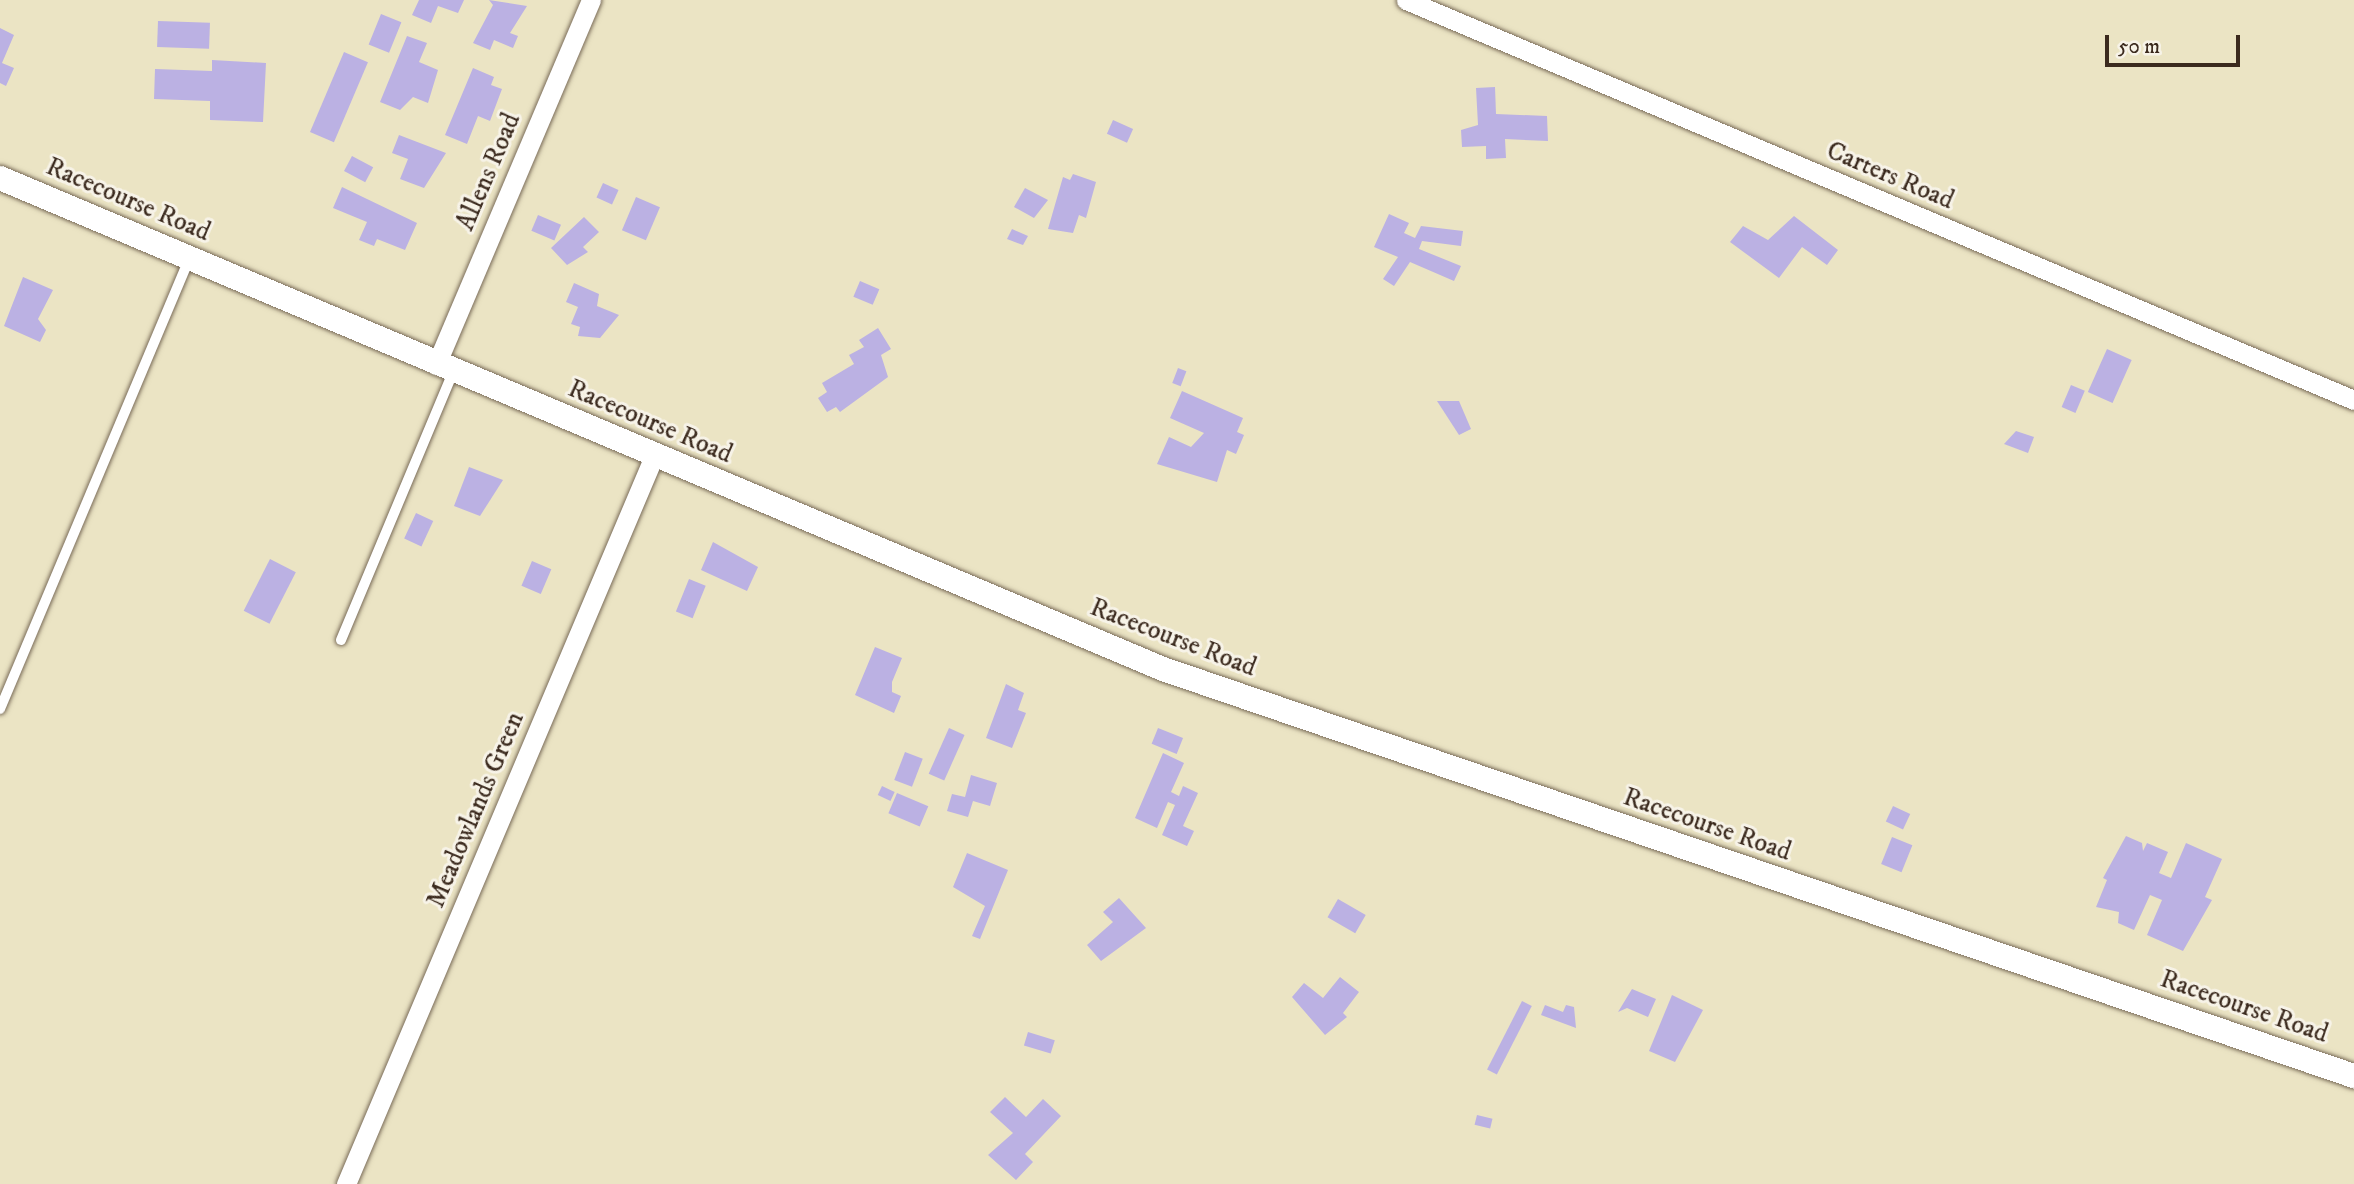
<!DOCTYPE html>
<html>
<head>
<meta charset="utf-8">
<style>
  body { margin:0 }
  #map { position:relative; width:2354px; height:1184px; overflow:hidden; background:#ebe4c4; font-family:"IM FELL DW Pica",serif }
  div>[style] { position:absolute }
  .building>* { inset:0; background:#bbb1e3; transform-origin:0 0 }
  .roads { filter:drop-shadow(0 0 2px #796b58) drop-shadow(0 0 2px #796b58) }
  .service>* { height:10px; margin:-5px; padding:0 5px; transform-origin:5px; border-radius:5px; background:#fff }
  .minor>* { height:19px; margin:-9.5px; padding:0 9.5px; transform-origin:9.5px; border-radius:9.5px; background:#fff }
  .tertiary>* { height:24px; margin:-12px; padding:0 12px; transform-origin:12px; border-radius:12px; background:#fff }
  span { translate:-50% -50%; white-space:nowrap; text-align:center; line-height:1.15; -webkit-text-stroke:6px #f7f3e8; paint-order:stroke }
  .street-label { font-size:26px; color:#3b2a1e }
  .scale { position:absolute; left:2105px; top:35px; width:135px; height:32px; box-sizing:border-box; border:4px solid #3b2a1e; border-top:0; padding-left:9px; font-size:21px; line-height:24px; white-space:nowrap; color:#3b2a1e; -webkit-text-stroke:5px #f7f3e8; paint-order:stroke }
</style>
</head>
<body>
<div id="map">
  <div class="building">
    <div style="clip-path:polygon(419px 0,464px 0,458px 13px,438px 6px,431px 23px,412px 15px)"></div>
    <div style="clip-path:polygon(489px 0,527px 6px,510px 33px,518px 36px,513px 48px,494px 40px,490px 50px,473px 43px,493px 5px)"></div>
    <div style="left:381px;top:14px;width:22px;height:33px;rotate:22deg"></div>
    <div style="left:158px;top:21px;width:52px;height:26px;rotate:2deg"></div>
    <div style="clip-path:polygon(0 28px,14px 35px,2px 63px,14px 68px,6px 86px,0 83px)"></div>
    <div style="clip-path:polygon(407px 36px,427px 43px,419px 62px,438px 70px,428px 103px,413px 97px,400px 110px,380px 102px)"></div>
    <div style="left:344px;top:52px;width:26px;height:87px;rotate:23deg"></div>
    <div style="clip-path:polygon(212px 60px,266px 63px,263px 122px,210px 120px,210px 101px,154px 99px,155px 69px,212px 71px)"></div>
    <div style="clip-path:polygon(473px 68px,494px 77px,491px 85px,502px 89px,490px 121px,478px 116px,467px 144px,445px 135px)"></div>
    <div style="clip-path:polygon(1495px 87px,1496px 114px,1547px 116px,1548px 141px,1505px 139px,1506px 158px,1486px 159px,1486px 146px,1462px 147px,1461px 130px,1478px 125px,1476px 88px)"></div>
    <div style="left:1113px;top:120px;width:22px;height:15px;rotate:24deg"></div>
    <div style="clip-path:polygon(399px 135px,446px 153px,424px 188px,400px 179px,408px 159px,392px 153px)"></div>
    <div style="left:352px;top:156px;width:24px;height:17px;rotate:28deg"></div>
    <div style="clip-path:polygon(1073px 174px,1096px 182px,1086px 218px,1079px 215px,1073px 233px,1048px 229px,1063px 177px,1070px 180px)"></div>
    <div style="left:603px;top:183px;width:17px;height:16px;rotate:24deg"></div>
    <div style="clip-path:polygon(342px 187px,417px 223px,405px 250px,377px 239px,374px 246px,359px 240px,367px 222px,333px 208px)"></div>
    <div style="clip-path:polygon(1025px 188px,1048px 200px,1034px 218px,1014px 207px)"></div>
    <div style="left:636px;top:197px;width:26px;height:36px;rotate:23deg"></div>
    <div style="clip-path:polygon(1389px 214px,1409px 223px,1404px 233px,1415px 238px,1421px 226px,1463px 231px,1461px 246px,1422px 241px,1419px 249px,1461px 266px,1454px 281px,1410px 262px,1394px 286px,1383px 279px,1398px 257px,1374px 247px)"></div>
    <div style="left:538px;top:215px;width:25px;height:17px;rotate:23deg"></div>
    <div style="clip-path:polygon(1794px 216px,1838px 250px,1827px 265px,1802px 247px,1779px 278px,1730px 242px,1743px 226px,1768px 240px)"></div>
    <div style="clip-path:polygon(584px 217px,599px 232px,583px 247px,588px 252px,567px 265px,551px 248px)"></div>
    <div style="clip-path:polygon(1012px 229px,1028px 236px,1023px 245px,1007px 239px)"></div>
    <div style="clip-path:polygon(23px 277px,53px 290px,38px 319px,46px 330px,40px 342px,4px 326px)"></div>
    <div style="left:860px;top:281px;width:21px;height:17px;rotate:23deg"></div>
    <div style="clip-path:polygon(574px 283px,599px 294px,597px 306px,619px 315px,600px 338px,578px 336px,580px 327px,571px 324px,578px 307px,566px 302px)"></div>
    <div style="clip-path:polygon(878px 328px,891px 349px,881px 355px,888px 377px,840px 412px,836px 407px,827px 412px,818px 398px,827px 392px,822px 383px,854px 364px,849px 355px,864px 347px,859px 340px)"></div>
    <div style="left:2107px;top:349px;width:27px;height:47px;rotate:24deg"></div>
    <div style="left:1178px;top:368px;width:9px;height:16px;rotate:21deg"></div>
    <div style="left:2071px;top:385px;width:15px;height:24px;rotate:23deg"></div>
    <div style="clip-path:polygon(1182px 391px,1243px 418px,1237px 432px,1244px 435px,1236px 454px,1227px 450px,1217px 482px,1157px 464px,1169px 437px,1191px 447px,1204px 433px,1170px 418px)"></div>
    <div style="clip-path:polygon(1437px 401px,1459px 401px,1471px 429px,1459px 435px)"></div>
    <div style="clip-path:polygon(2016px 431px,2034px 437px,2028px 453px,2004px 444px)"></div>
    <div style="clip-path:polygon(469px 467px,503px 480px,480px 516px,454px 506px)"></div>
    <div style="left:416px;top:513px;width:19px;height:28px;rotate:25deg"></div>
    <div style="clip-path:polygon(713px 542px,758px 567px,747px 591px,701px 570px)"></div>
    <div style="left:270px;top:559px;width:29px;height:58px;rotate:27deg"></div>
    <div style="left:532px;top:561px;width:21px;height:27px;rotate:23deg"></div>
    <div style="left:689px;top:579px;width:18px;height:35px;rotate:22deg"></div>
    <div style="clip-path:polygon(875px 647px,902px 658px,892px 682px,892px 692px,901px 696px,894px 713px,855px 695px)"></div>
    <div style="clip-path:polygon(1006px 684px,1024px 693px,1018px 710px,1026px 713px,1012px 748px,986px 738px)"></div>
    <div style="left:949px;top:728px;width:17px;height:50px;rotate:24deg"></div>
    <div style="left:1158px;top:728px;width:27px;height:17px;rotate:22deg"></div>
    <div style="left:905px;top:752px;width:19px;height:30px;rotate:21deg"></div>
    <div style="clip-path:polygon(1163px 753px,1184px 763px,1171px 792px,1179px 796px,1183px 786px,1198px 793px,1183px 826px,1194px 831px,1187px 846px,1162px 835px,1175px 805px,1168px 802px,1157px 828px,1135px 818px)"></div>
    <div style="clip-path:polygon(971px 775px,997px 783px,990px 806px,973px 801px,968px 817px,947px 811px,952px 794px,965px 797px)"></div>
    <div style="left:882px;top:786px;width:14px;height:10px;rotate:25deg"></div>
    <div style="left:897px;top:793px;width:34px;height:22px;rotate:23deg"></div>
    <div style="left:1893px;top:806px;width:19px;height:17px;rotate:25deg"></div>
    <div style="clip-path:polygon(2126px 836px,2142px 843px,2143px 851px,2147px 843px,2168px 852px,2159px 873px,2171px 878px,2186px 843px,2222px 859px,2205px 897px,2212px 900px,2183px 951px,2147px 935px,2162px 900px,2150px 895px,2134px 930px,2118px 923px,2119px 912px,2096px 907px,2107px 880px,2103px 878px)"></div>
    <div style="left:1892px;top:837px;width:22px;height:29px;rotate:22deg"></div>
    <div style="clip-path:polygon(967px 853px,1008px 870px,980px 939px,972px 936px,985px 906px,953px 887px)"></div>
    <div style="clip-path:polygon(1119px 898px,1146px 928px,1101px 961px,1087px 945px,1113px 922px,1103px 912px)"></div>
    <div style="left:1338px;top:899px;width:32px;height:21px;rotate:30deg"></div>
    <div style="clip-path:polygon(1340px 977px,1359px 992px,1343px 1013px,1347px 1017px,1325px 1035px,1292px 997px,1304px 983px,1323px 998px)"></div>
    <div style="clip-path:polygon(1632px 989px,1656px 999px,1648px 1017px,1627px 1008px,1618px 1012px)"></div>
    <div style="clip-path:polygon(1672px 995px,1703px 1010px,1675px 1062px,1649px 1051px)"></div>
    <div style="left:1522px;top:1001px;width:11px;height:77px;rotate:27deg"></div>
    <div style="clip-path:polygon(1545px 1005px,1563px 1012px,1566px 1005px,1574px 1007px,1576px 1028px,1541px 1015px)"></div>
    <div style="left:1028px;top:1032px;width:28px;height:14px;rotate:17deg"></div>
    <div style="clip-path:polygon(1005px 1097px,1026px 1117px,1043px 1099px,1061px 1116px,1025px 1154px,1033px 1162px,1016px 1180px,988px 1155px,1013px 1133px,990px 1112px)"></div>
    <div style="left:1477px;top:1115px;width:16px;height:10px;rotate:14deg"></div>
  </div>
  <div class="roads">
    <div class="service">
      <div style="left:341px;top:640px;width:290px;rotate:-67.3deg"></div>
      <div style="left:0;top:709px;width:488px;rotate:-67.2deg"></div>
    </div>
    <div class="minor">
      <div style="left:1406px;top:0;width:1029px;rotate:22.88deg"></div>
      <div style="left:436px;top:365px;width:397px;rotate:-67deg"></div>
      <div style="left:346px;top:1184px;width:790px;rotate:-67.07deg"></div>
    </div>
    <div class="tertiary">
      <div style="left:0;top:178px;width:1262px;rotate:22.89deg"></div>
      <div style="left:1163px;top:669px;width:1259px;rotate:18.87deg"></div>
    </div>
  </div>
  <div class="street-label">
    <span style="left:489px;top:172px;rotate:-67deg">Allens Road</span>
    <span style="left:1890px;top:176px;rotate:23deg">Carters Road</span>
    <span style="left:128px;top:200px;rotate:23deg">Racecourse Road</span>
    <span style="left:650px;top:422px;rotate:23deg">Racecourse Road</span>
    <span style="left:1173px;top:638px;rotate:21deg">Racecourse Road</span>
    <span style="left:476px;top:810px;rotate:-67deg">Meadowlands Green</span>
    <span style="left:1707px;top:825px;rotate:19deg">Racecourse Road</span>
    <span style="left:2244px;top:1007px;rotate:19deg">Racecourse Road</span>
  </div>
  <div class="scale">50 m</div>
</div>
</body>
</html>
